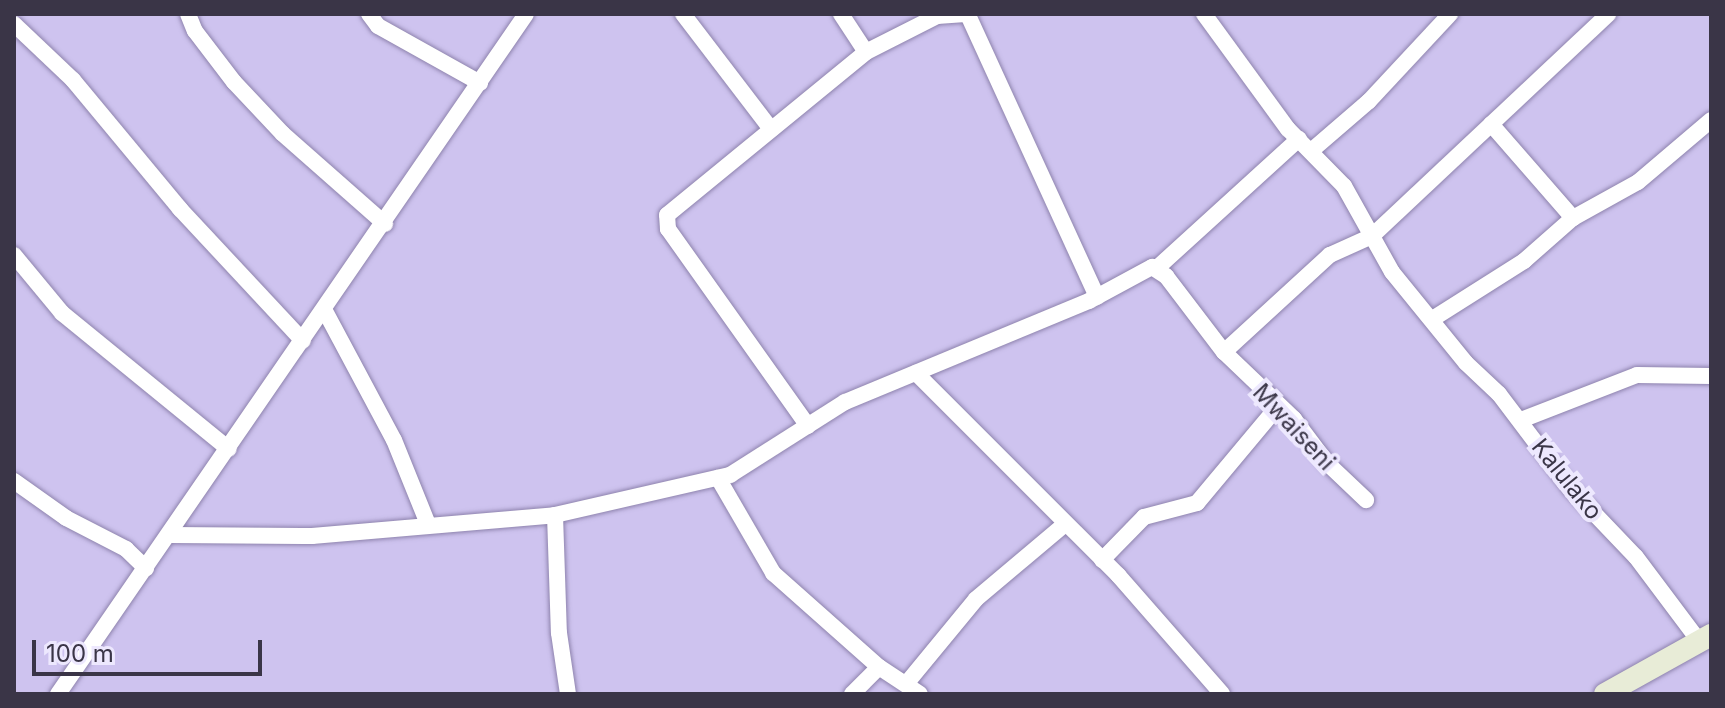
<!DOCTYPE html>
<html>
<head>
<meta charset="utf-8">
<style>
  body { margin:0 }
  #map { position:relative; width:1725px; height:708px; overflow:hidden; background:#cec3ef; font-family:Inter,sans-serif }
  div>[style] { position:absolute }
  .roads { filter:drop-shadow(0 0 2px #8e83ad) drop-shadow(0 0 2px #8e83ad) }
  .street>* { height:16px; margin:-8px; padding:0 8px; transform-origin:8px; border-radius:8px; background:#fff }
  .secondary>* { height:22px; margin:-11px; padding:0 11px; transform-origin:11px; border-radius:11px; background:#e8ecd7 }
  span { translate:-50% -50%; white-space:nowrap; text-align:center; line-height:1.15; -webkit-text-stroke:8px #ede8fe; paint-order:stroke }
  .street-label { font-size:24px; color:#3a3547 }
  .frame { position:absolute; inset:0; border:16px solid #3a3547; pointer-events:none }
  .scale { position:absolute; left:32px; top:640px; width:230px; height:36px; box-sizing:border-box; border:4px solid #3a3547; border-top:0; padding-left:10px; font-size:24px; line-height:28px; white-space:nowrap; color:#3a3547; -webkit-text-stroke:6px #ede8fe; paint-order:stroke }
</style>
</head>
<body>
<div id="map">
  <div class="roads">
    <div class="street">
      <div style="left:188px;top:14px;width:18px;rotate:68deg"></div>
      <div style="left:195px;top:31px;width:64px;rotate:52.6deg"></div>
      <div style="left:234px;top:82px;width:71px;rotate:46.7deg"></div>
      <div style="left:283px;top:134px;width:136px;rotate:41.4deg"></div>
      <div style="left:369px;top:14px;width:15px;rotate:53deg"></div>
      <div style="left:378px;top:26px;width:117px;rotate:29.2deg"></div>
      <div style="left:683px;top:14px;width:145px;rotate:52.6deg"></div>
      <div style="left:841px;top:14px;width:45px;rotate:56.7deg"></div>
      <div style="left:1204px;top:14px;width:142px;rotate:53.9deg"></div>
      <div style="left:1288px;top:129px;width:80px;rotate:45.5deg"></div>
      <div style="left:1344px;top:186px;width:98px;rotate:60.8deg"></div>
      <div style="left:1392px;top:272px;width:117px;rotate:50.9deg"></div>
      <div style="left:1466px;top:363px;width:45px;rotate:43.2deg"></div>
      <div style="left:1499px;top:394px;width:118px;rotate:52.9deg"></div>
      <div style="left:1570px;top:488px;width:95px;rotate:46.3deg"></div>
      <div style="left:1636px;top:557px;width:105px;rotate:53.1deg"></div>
      <div style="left:968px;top:15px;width:310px;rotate:65.4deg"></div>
      <div style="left:14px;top:24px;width:81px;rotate:43.5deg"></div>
      <div style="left:73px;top:80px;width:168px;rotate:50.3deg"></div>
      <div style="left:180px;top:209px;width:180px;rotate:47deg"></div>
      <div style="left:1491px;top:124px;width:125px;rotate:48.9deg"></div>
      <div style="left:1311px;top:151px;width:77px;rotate:-40.8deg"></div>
      <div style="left:1369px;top:101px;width:119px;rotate:-47deg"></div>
      <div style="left:14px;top:255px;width:75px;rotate:50.4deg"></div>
      <div style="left:62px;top:313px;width:215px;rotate:39.2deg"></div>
      <div style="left:1157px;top:268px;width:192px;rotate:-42.3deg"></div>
      <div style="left:325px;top:311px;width:146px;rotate:61.9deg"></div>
      <div style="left:394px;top:440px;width:91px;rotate:68deg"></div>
      <div style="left:1434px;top:318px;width:107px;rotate:-32.3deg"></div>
      <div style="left:1524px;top:261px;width:65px;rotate:-41.3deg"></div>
      <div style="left:1573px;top:218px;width:74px;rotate:-29deg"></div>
      <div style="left:1638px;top:182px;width:96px;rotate:-40.3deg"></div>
      <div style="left:1224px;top:352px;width:144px;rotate:-42.5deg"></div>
      <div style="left:1330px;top:255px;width:46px;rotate:-24.3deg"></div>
      <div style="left:1372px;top:236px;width:324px;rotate:-43.2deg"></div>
      <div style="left:916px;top:373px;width:286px;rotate:45deg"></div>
      <div style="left:1118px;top:575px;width:158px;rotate:48.8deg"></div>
      <div style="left:1521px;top:420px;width:124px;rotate:-21.2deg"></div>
      <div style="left:1637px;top:375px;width:74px;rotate:0.8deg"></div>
      <div style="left:808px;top:426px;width:242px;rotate:-125.4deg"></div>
      <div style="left:668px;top:229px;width:14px;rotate:-94deg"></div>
      <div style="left:667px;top:215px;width:257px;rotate:-39.3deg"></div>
      <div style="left:866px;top:52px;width:80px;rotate:-26.9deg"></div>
      <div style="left:937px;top:16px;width:32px;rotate:-4deg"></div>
      <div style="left:718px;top:478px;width:110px;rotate:59.9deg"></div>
      <div style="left:773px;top:573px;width:142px;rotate:41.6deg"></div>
      <div style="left:14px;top:481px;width:64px;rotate:35.4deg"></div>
      <div style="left:66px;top:518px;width:68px;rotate:27.3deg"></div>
      <div style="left:126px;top:549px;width:28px;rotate:44deg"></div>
      <div style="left:555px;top:515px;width:118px;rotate:88.1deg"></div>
      <div style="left:559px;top:633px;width:62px;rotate:81.6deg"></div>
      <div style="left:171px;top:535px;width:141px;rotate:0.4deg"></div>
      <div style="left:312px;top:536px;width:244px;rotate:-4.9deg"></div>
      <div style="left:555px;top:515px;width:180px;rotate:-12.9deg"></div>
      <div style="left:730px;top:475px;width:136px;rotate:-32.4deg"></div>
      <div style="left:845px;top:402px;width:264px;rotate:-22.5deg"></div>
      <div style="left:1089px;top:301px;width:72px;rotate:-28.4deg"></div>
      <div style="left:1152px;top:267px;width:17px;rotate:33deg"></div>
      <div style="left:1166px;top:276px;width:96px;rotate:52.7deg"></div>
      <div style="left:1224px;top:352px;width:97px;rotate:43.7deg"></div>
      <div style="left:1294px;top:419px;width:55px;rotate:53.1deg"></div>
      <div style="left:1327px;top:463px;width:54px;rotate:43.5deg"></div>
      <div style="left:1102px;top:560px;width:60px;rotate:-45.7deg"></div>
      <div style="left:1144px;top:517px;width:55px;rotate:-14.8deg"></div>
      <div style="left:1197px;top:503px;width:126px;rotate:-50.1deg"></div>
      <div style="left:906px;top:684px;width:110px;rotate:-50.5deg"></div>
      <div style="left:976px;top:599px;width:116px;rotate:-40.1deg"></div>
      <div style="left:58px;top:694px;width:825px;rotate:-55.46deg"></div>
      <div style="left:852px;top:694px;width:38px;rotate:-45deg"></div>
      <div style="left:879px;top:667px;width:49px;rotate:33.4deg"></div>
    </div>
    <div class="secondary">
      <div style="left:1605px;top:694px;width:121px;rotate:-29.1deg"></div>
    </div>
  </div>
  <div class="street-label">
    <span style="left:1294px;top:427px;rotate:47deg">Mwaiseni</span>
    <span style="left:1567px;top:479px;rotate:51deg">Kalulako</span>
  </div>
  <div class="frame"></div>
  <div class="scale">100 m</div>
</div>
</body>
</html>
